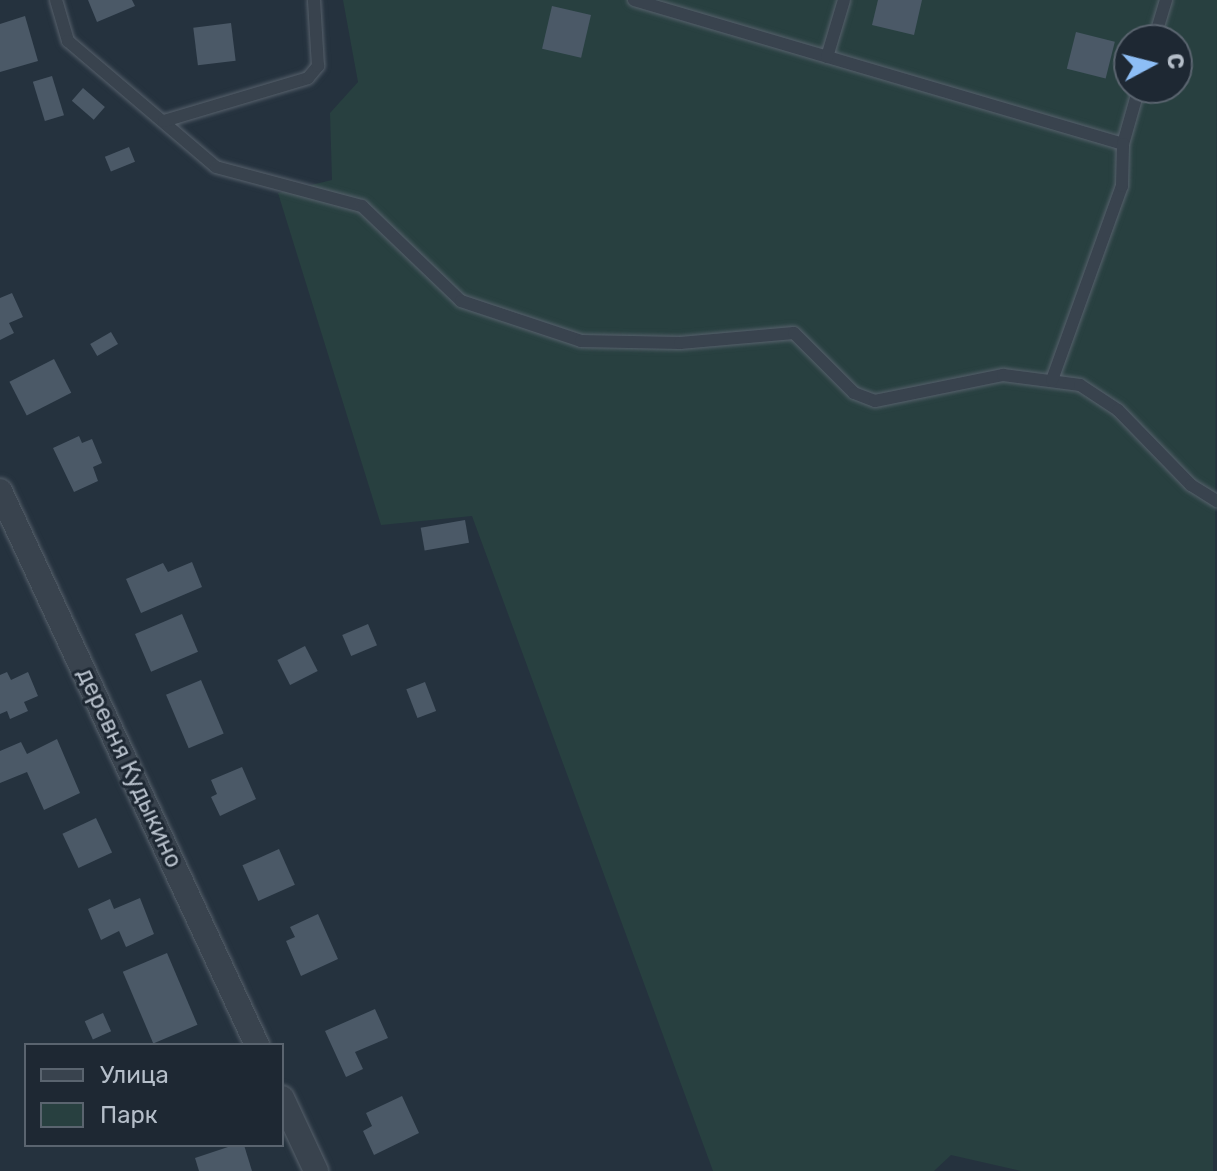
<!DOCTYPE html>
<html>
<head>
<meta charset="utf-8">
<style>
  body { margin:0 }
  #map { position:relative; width:1217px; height:1171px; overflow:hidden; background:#25323e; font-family:Rubik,sans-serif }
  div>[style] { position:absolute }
  .green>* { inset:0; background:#284040 }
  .building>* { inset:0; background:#4b5967; transform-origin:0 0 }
  .roads { filter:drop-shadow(0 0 2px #57616c) drop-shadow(0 0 2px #57616c) }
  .lane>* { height:12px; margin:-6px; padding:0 6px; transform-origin:6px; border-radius:6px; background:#39434e }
  .street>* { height:24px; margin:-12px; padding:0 12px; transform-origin:12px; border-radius:12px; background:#39434e }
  span { translate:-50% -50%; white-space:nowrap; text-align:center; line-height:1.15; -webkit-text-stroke:6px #1e2833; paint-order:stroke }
  .street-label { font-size:24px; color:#b5bec9 }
  .legend { position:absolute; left:24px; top:1043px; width:260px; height:104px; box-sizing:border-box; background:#1e2833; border:2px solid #5a646f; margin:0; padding:10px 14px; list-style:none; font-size:24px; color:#b5bec9 }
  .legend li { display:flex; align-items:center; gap:16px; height:40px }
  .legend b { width:40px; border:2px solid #5a646f }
  .north { position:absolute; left:1113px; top:24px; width:80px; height:80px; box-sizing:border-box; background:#1e2833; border:2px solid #5a646f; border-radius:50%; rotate:83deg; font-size:22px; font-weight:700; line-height:32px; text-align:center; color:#b5bec9 }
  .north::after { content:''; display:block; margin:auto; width:28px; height:36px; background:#8dbef6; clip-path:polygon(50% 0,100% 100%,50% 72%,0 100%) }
</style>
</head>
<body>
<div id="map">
  <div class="green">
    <div style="clip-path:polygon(evenodd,343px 0,1217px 0,1213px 1171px,1021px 1171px,951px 1155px,934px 1171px,713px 1171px,472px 516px,381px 525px,278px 193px,332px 180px,330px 113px,358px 82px,343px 0,1129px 40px,1177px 40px,1177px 88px,1129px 88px,1129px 40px)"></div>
  </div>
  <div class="building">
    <div style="clip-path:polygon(88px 0,132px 0,135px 6px,97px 22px)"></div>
    <div style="clip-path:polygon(878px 0,922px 0,914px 35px,872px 25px)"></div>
    <div style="left:552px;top:6px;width:40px;height:44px;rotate:13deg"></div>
    <div style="clip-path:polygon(25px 16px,38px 61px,0 72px,0 24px)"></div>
    <div style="left:231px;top:23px;width:38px;height:38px;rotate:83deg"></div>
    <div style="left:1076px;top:32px;width:40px;height:38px;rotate:14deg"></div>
    <div style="left:52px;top:76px;width:41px;height:20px;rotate:73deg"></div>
    <div style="left:83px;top:88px;width:29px;height:17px;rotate:41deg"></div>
    <div style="left:129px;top:147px;width:16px;height:26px;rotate:68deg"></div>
    <div style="clip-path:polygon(12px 293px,23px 317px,9px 323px,14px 333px,0 340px,0 298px)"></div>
    <div style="left:111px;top:332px;width:14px;height:24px;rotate:60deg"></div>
    <div style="left:54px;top:359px;width:38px;height:50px;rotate:63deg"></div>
    <div style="clip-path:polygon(79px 436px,82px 443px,92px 439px,102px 463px,93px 467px,98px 481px,74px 492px,53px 448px)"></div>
    <div style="left:465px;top:520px;width:23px;height:45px;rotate:80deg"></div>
    <div style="clip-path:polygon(192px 562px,202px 587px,141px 613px,126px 579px,163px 563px,168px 572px)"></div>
    <div style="left:182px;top:614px;width:41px;height:51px;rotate:67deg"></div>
    <div style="left:368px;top:624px;width:23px;height:28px;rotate:67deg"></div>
    <div style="left:305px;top:646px;width:28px;height:31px;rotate:63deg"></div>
    <div style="clip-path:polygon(7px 672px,11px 680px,28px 672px,38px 696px,24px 702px,28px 711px,10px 719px,7px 711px,0 714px,0 675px)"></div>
    <div style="left:201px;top:680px;width:58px;height:38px;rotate:67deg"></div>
    <div style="left:425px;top:682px;width:31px;height:20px;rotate:69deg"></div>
    <div style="clip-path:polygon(57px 739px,80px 793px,44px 810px,27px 772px,0 783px,0 751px,21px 742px,27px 754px)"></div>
    <div style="clip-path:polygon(242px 767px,256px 799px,220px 816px,211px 797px,217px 794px,211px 780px)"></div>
    <div style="left:96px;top:818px;width:38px;height:37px;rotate:65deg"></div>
    <div style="left:279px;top:849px;width:39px;height:40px;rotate:66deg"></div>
    <div style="clip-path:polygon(140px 898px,154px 934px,126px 947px,119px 931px,101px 940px,88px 909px,110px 899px,114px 909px)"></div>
    <div style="clip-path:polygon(318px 914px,338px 959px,301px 976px,286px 941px,295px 937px,290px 927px)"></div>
    <div style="left:167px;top:953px;width:78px;height:48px;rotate:67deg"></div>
    <div style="clip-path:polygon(375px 1009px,388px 1038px,355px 1052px,363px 1069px,346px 1077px,325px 1031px)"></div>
    <div style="left:103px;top:1013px;width:20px;height:20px;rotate:66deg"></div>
    <div style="clip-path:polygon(402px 1096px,419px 1133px,374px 1155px,363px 1131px,372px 1126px,366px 1113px)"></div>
    <div style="clip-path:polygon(234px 1145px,244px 1145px,252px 1171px,199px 1171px,195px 1158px)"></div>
  </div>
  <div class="roads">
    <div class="lane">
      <div style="left:56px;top:0;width:43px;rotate:73.7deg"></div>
      <div style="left:68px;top:41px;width:194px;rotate:40.4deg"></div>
      <div style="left:216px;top:167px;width:151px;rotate:15deg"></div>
      <div style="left:362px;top:206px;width:137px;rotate:43.8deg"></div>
      <div style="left:461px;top:301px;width:126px;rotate:18.4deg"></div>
      <div style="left:581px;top:341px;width:99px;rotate:1.2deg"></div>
      <div style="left:680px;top:343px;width:114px;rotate:-5deg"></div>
      <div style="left:794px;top:333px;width:85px;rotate:45deg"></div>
      <div style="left:854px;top:393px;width:22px;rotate:21deg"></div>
      <div style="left:875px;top:401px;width:131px;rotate:-11.5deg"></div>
      <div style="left:1003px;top:375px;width:78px;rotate:7.4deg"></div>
      <div style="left:1080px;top:385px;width:45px;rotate:33.3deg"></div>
      <div style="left:1118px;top:410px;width:105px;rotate:45.8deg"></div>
      <div style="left:1191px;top:485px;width:31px;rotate:32deg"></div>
      <div style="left:634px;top:0;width:510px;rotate:16.41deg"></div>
      <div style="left:1123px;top:144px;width:58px;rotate:-74.1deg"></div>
      <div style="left:1154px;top:40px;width:42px;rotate:-73.3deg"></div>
      <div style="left:827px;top:57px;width:59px;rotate:-73.4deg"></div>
      <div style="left:164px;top:121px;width:150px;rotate:-16.6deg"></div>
      <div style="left:308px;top:78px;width:16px;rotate:-50deg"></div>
      <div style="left:318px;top:66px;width:66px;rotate:-93.5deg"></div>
      <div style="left:1052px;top:380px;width:206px;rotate:-70.2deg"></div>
      <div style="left:1122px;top:186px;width:42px;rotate:-88.6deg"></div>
    </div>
    <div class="street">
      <div style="left:0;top:491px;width:611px;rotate:65.11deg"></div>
      <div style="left:282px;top:1098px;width:81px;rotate:65deg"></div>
    </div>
  </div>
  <div class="street-label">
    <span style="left:129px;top:768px;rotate:65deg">деревня Кудыкино</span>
  </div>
  <ul class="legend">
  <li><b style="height:10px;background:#39434e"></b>Улица</li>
  <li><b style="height:22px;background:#284040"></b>Парк</li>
  </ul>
  <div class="north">С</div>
</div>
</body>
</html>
